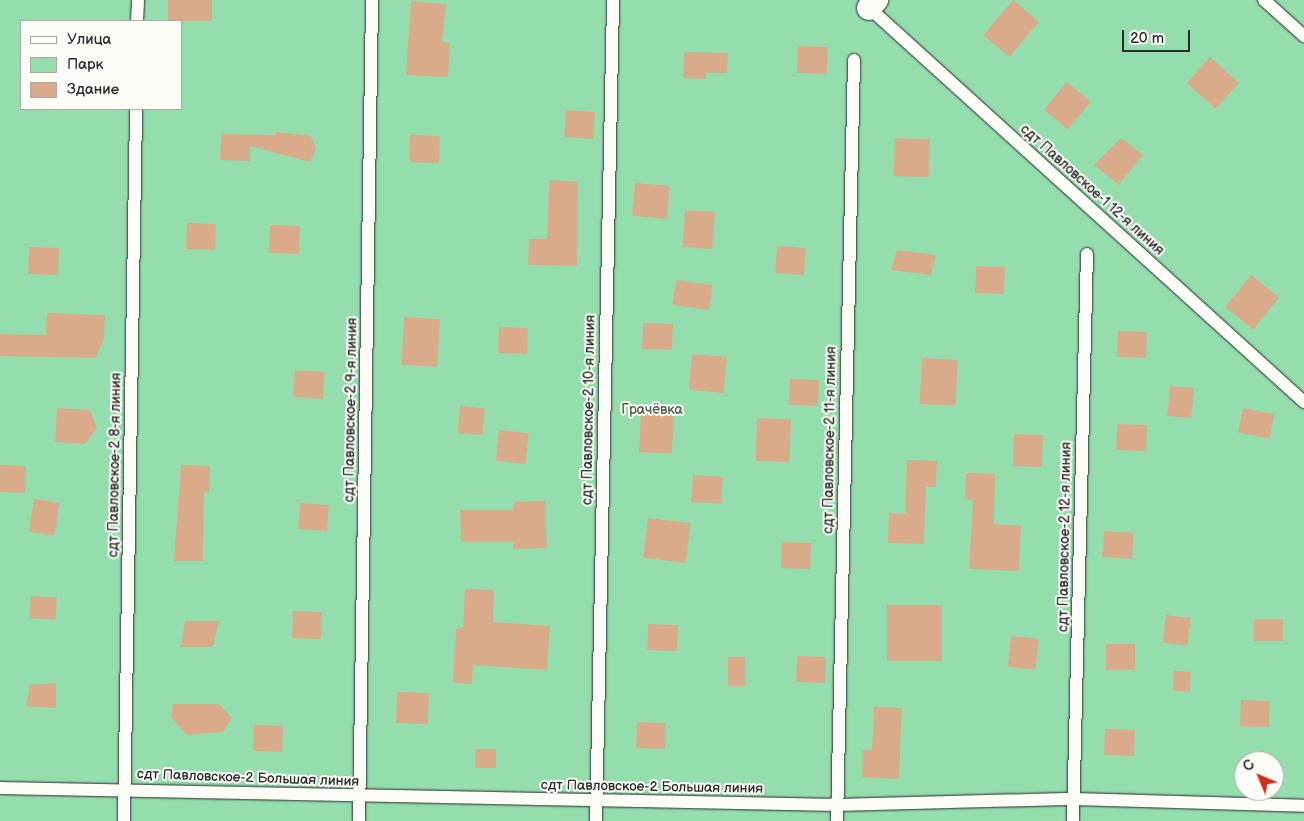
<!DOCTYPE html>
<html>
<head>
<meta charset="utf-8">
<style>
  body { margin:0 }
  #map { position:relative; width:1304px; height:821px; overflow:hidden; background:#fdfcf7; font-family:"Balsamiq Sans",sans-serif }
  div>[style] { position:absolute }
  .green>* { inset:0; background:#94deae }
  .building>* { inset:0; background:#daab8b; transform-origin:0 0 }
  .roads { filter:drop-shadow(0 0 1px #2b2b2b) drop-shadow(0 0 1px #2b2b2b) }
  .service>* { height:12px; margin:-6px; padding:0 6px; transform-origin:6px; border-radius:6px; background:#fdfcf7 }
  .minor>* { height:24px; margin:-12px; padding:0 12px; transform-origin:12px; border-radius:12px; background:#fdfcf7 }
  span { translate:-50% -50%; white-space:nowrap; text-align:center; line-height:1.15; -webkit-text-stroke:4px #fdfcf7; paint-order:stroke }
  .street-label { font-size:14px; color:#2b2b2b }
  .park-label { font-size:14px; color:#4a6152 }
  .legend { position:absolute; left:20px; top:20px; width:162px; height:90px; box-sizing:border-box; background:#fdfcf7; border:1px solid #a9a8a5; margin:0; padding:6px 9px; list-style:none; font-size:15px; color:#2b2b2b }
  .legend li { display:flex; align-items:center; gap:10px; height:25px }
  .legend b { width:25px; border:1px solid #a9a8a5 }
  .north { position:absolute; left:1234px; top:751px; width:50px; height:50px; box-sizing:border-box; background:#fdfcf7; border:1px solid #a9a8a5; border-radius:50%; rotate:315deg; font-size:14px; font-weight:700; line-height:20px; text-align:center; color:#2b2b2b }
  .north::after { content:''; display:block; margin:auto; width:18px; height:22px; background:#c8321e; clip-path:polygon(50% 0,100% 100%,50% 72%,0 100%) }
  .scale { position:absolute; left:1122px; top:30px; width:68px; height:22px; box-sizing:border-box; border:2px solid #2b2b2b; border-top:0; padding-left:6px; font-size:15px; line-height:18px; white-space:nowrap; color:#2b2b2b; -webkit-text-stroke:4px #fdfcf7; paint-order:stroke }
</style>
</head>
<body>
<div id="map">
  <div class="green">
    <div style="clip-path:polygon(evenodd,0 0,1304px 0,1304px 821px,0 821px,0 0,21px 21px,181px 21px,181px 109px,21px 109px,21px 21px,0 0,1244px 761px,1274px 761px,1274px 791px,1244px 791px,1244px 761px)"></div>
  </div>
  <div class="building">
    <div style="left:168px;top:0;width:44px;height:21px"></div>
    <div style="left:1013px;top:0;width:34px;height:46px;rotate:40deg"></div>
    <div style="clip-path:polygon(411px 1px,446px 4px,442px 42px,450px 43px,448px 77px,406px 75px)"></div>
    <div style="left:798px;top:46px;width:30px;height:27px;rotate:2deg"></div>
    <div style="clip-path:polygon(684px 52px,728px 53px,727px 73px,706px 73px,706px 79px,683px 78px)"></div>
    <div style="left:1210px;top:57px;width:39px;height:35px;rotate:42deg"></div>
    <div style="left:1067px;top:82px;width:31px;height:36px;rotate:40deg"></div>
    <div style="left:566px;top:110px;width:29px;height:27px;rotate:4deg"></div>
    <div style="clip-path:polygon(276px 132px,311px 136px,316px 149px,310px 162px,250px 146px,250px 161px,220px 160px,221px 134px,276px 135px)"></div>
    <div style="left:410px;top:135px;width:30px;height:27px;rotate:2deg"></div>
    <div style="left:895px;top:138px;width:35px;height:38px;rotate:2deg"></div>
    <div style="clip-path:polygon(1121px 138px,1143px 155px,1119px 185px,1094px 165px)"></div>
    <div style="clip-path:polygon(549px 180px,578px 182px,577px 266px,528px 265px,529px 239px,547px 239px)"></div>
    <div style="left:635px;top:183px;width:35px;height:33px;rotate:5deg"></div>
    <div style="left:685px;top:210px;width:30px;height:37px;rotate:4deg"></div>
    <div style="left:187px;top:223px;width:29px;height:26px;rotate:2deg"></div>
    <div style="left:270px;top:225px;width:30px;height:28px;rotate:2deg"></div>
    <div style="left:777px;top:246px;width:29px;height:27px;rotate:4deg"></div>
    <div style="left:29px;top:247px;width:30px;height:27px;rotate:2deg"></div>
    <div style="clip-path:polygon(897px 250px,936px 255px,931px 275px,891px 270px)"></div>
    <div style="left:976px;top:266px;width:29px;height:27px;rotate:2deg"></div>
    <div style="left:1251px;top:275px;width:36px;height:41px;rotate:39deg"></div>
    <div style="left:676px;top:280px;width:37px;height:25px;rotate:8deg"></div>
    <div style="clip-path:polygon(47px 313px,105px 315px,104px 339px,95px 358px,0 356px,0 334px,46px 335px)"></div>
    <div style="left:404px;top:317px;width:36px;height:48px;rotate:3deg"></div>
    <div style="left:643px;top:323px;width:30px;height:26px;rotate:2deg"></div>
    <div style="left:499px;top:327px;width:29px;height:26px;rotate:2deg"></div>
    <div style="left:1118px;top:331px;width:29px;height:26px;rotate:2deg"></div>
    <div style="left:692px;top:354px;width:35px;height:36px;rotate:5deg"></div>
    <div style="left:922px;top:358px;width:36px;height:46px;rotate:3deg"></div>
    <div style="left:295px;top:370px;width:30px;height:27px;rotate:4deg"></div>
    <div style="left:790px;top:379px;width:29px;height:26px;rotate:2deg"></div>
    <div style="left:1170px;top:386px;width:24px;height:30px;rotate:5deg"></div>
    <div style="left:460px;top:406px;width:25px;height:27px;rotate:5deg"></div>
    <div style="clip-path:polygon(57px 408px,90px 410px,97px 428px,85px 444px,55px 442px)"></div>
    <div style="left:1243px;top:408px;width:32px;height:25px;rotate:11deg"></div>
    <div style="left:641px;top:412px;width:33px;height:40px;rotate:3deg"></div>
    <div style="left:757px;top:418px;width:34px;height:43px;rotate:2deg"></div>
    <div style="left:1117px;top:424px;width:30px;height:26px;rotate:2deg"></div>
    <div style="left:499px;top:430px;width:30px;height:31px;rotate:6deg"></div>
    <div style="left:1014px;top:434px;width:29px;height:32px;rotate:2deg"></div>
    <div style="clip-path:polygon(907px 460px,937px 461px,936px 487px,926px 487px,924px 544px,888px 543px,889px 513px,905px 514px)"></div>
    <div style="left:0;top:465px;width:26px;height:27px;rotate:2deg"></div>
    <div style="clip-path:polygon(181px 465px,210px 466px,209px 492px,204px 492px,203px 561px,174px 561px)"></div>
    <div style="clip-path:polygon(966px 473px,995px 474px,994px 524px,1021px 526px,1019px 571px,969px 569px,973px 500px,965px 499px)"></div>
    <div style="left:693px;top:475px;width:30px;height:27px;rotate:4deg"></div>
    <div style="left:34px;top:499px;width:26px;height:33px;rotate:9deg"></div>
    <div style="clip-path:polygon(545px 501px,547px 548px,513px 549px,513px 542px,461px 542px,460px 510px,513px 510px,513px 502px)"></div>
    <div style="left:300px;top:503px;width:29px;height:26px;rotate:4deg"></div>
    <div style="left:648px;top:518px;width:43px;height:40px;rotate:7deg"></div>
    <div style="left:1104px;top:531px;width:30px;height:26px;rotate:4deg"></div>
    <div style="left:782px;top:542px;width:29px;height:26px;rotate:2deg"></div>
    <div style="clip-path:polygon(465px 589px,494px 590px,493px 622px,550px 626px,547px 670px,473px 665px,472px 684px,453px 683px,456px 629px,463px 627px)"></div>
    <div style="left:31px;top:596px;width:26px;height:22px;rotate:4deg"></div>
    <div style="left:887px;top:605px;width:55px;height:56px"></div>
    <div style="left:293px;top:611px;width:29px;height:27px;rotate:2deg"></div>
    <div style="left:1166px;top:615px;width:25px;height:28px;rotate:7deg"></div>
    <div style="left:1254px;top:619px;width:29px;height:22px"></div>
    <div style="clip-path:polygon(185px 621px,219px 621px,213px 647px,181px 647px)"></div>
    <div style="left:648px;top:624px;width:30px;height:26px;rotate:2deg"></div>
    <div style="left:1011px;top:636px;width:28px;height:31px;rotate:6deg"></div>
    <div style="left:1106px;top:644px;width:29px;height:26px"></div>
    <div style="left:797px;top:656px;width:29px;height:26px;rotate:2deg"></div>
    <div style="left:728px;top:657px;width:17px;height:29px"></div>
    <div style="left:1174px;top:671px;width:17px;height:20px;rotate:3deg"></div>
    <div style="clip-path:polygon(56px 683px,56px 708px,26px 706px,30px 685px)"></div>
    <div style="left:397px;top:692px;width:32px;height:31px;rotate:2deg"></div>
    <div style="left:1241px;top:700px;width:29px;height:26px;rotate:2deg"></div>
    <div style="clip-path:polygon(173px 704px,219px 704px,232px 718px,223px 732px,186px 735px,171px 717px)"></div>
    <div style="clip-path:polygon(874px 707px,902px 708px,899px 779px,862px 777px,863px 750px,872px 750px)"></div>
    <div style="left:637px;top:722px;width:29px;height:26px;rotate:2deg"></div>
    <div style="left:254px;top:725px;width:29px;height:26px;rotate:2deg"></div>
    <div style="left:1105px;top:729px;width:30px;height:26px;rotate:2deg"></div>
    <div style="left:475px;top:749px;width:21px;height:19px"></div>
  </div>
  <div class="roads">
    <div class="service">
      <div style="left:1264px;top:0;width:54px;rotate:42deg"></div>
      <div style="left:866px;top:5px;width:591px;rotate:42.19deg"></div>
      <div style="left:137px;top:21px;width:21px;rotate:-87deg"></div>
      <div style="left:0;top:788px;width:837px;rotate:1.16deg"></div>
      <div style="left:837px;top:805px;width:237px;rotate:-1.5deg"></div>
      <div style="left:1074px;top:799px;width:230px;rotate:1.7deg"></div>
      <div style="left:124px;top:821px;width:712px;rotate:-89.03deg"></div>
      <div style="left:359px;top:821px;width:821px;rotate:-89.09deg"></div>
      <div style="left:596px;top:821px;width:821px;rotate:-88.81deg"></div>
      <div style="left:837px;top:821px;width:761px;rotate:-88.72deg"></div>
      <div style="left:1073px;top:821px;width:567px;rotate:-88.59deg"></div>
    </div>
    <div class="minor">
      <div style="left:869px;top:8px;width:11px;rotate:-49deg"></div>
    </div>
  </div>
  <div class="street-label">
    <span style="left:1092px;top:190px;rotate:42deg">сдт Павловское-1 12-я линия</span>
    <span style="left:351px;top:410px;rotate:-89deg">сдт Павловское-2 9-я линия</span>
    <span style="left:589px;top:410px;rotate:-89deg">сдт Павловское-2 10-я линия</span>
    <span style="left:830px;top:440px;rotate:-89deg">сдт Павловское-2 11-я линия</span>
    <span style="left:115px;top:465px;rotate:-89deg">сдт Павловское-2 8-я линия</span>
    <span style="left:1065px;top:537px;rotate:-89deg">сдт Павловское-2 12-я линия</span>
    <span style="left:248px;top:778px;rotate:2deg">сдт Павловское-2 Большая линия</span>
    <span style="left:652px;top:787px;rotate:1deg">сдт Павловское-2 Большая линия</span>
  </div>
  <div class="park-label">
    <span style="left:652px;top:410px">Грачёвка</span>
  </div>
  <ul class="legend">
  <li><b style="height:6px;background:#fdfcf7"></b>Улица</li>
  <li><b style="height:14px;background:#94deae"></b>Парк</li>
  <li><b style="height:14px;background:#daab8b"></b>Здание</li>
  </ul>
  <div class="north">С</div>
  <div class="scale">20 m</div>
</div>
</body>
</html>
